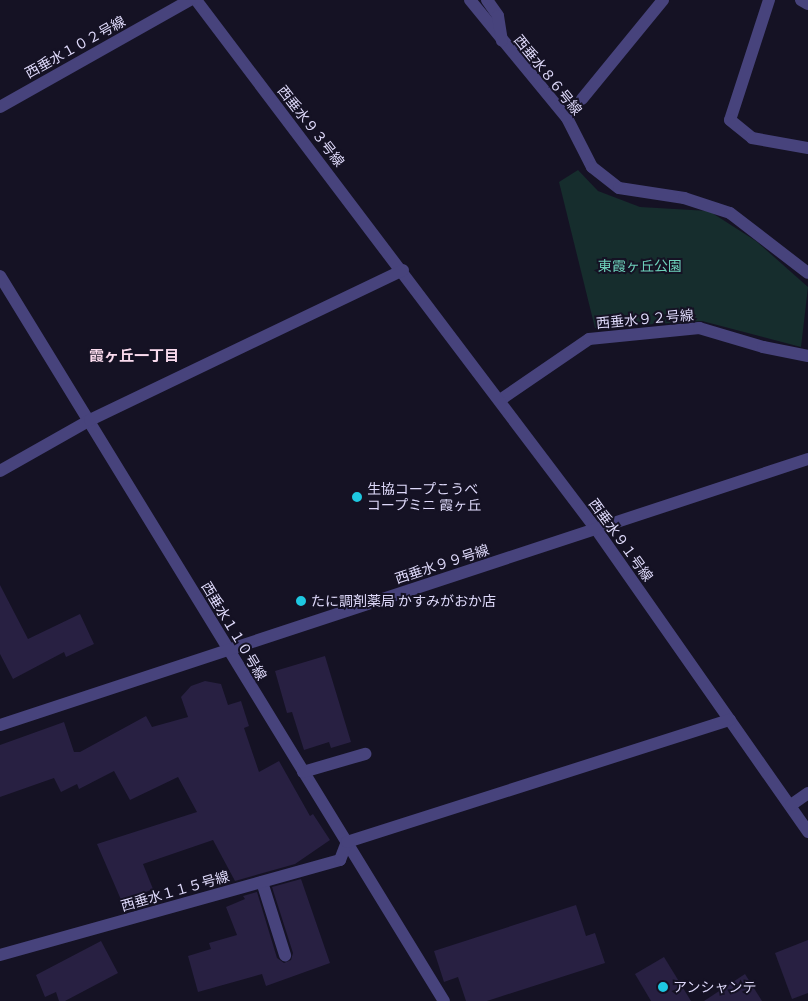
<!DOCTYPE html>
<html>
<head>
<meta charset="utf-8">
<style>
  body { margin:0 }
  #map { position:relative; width:808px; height:1001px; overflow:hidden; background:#151224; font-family:"Exo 2","Noto Sans JP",sans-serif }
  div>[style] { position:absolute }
  .green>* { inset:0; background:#162d2d }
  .building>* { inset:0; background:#282042 }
  .lane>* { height:12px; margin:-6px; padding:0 6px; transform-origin:6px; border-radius:6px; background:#47437c }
  .street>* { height:12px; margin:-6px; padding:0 6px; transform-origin:6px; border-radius:6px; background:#47437c }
  .dots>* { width:14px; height:14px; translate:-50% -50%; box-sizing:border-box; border:2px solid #151224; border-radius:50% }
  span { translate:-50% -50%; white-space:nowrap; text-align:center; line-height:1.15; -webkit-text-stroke:4px #151224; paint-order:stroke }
  .street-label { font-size:14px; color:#ded9fa }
  .park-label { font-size:14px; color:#6ed1bb }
  .poi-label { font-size:14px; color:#ded9fa }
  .left { translate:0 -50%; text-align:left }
  .neighbourhood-label { font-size:15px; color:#fadbee; font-weight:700 }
</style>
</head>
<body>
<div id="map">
  <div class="green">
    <div style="clip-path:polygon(578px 170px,598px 191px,640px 207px,709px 211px,756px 241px,808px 287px,801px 347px,702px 321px,595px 328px,559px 182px)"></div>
  </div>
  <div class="building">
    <div style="clip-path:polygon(0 585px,28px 639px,80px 614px,94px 644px,66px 657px,64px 652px,13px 679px,0 654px)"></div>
    <div style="clip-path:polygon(325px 656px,351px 742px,331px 748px,329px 742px,304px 750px,292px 712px,287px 713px,275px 671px)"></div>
    <div style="clip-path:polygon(205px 681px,221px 684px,228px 705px,241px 701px,249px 726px,244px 728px,259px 772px,279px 761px,310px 816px,313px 814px,330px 840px,295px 864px,235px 881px,213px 840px,143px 864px,153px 889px,122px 902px,97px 844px,197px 812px,178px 777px,130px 800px,114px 771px,79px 789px,77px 784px,61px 792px,54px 778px,0 797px,0 745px,64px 722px,74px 752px,80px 752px,146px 716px,152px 727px,188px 717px,181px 697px,191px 686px)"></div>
    <div style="clip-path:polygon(301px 879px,330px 963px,266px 986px,262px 974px,198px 992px,188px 956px,211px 949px,209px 943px,237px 935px,226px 907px,245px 899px,243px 896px,257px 892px,277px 958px,284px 963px,291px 960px,293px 953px,272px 887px)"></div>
    <div style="clip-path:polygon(576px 905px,586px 936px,595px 933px,605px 963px,487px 1001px,466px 1001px,458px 977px,444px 982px,434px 951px)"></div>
    <div style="clip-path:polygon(808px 940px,808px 993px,792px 999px,775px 953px)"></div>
    <div style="clip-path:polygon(101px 941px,118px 973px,65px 1001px,59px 1001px,56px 992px,45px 997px,36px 975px)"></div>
    <div style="clip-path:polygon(664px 957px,691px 1001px,651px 1001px,635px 974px)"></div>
    <div style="clip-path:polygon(745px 974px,762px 1001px,704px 1001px)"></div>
  </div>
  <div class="lane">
    <div style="left:500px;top:400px;width:108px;rotate:-34.4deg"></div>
    <div style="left:589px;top:339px;width:111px;rotate:-5.7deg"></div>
    <div style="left:699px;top:328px;width:67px;rotate:16.5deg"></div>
    <div style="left:763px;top:347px;width:46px;rotate:11.3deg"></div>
  </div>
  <div class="street">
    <div style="left:196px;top:0;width:663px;rotate:52.91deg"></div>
    <div style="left:596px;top:529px;width:370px;rotate:55deg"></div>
    <div style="left:470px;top:0;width:153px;rotate:50.6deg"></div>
    <div style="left:567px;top:118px;width:55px;rotate:63deg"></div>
    <div style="left:592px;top:167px;width:34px;rotate:38deg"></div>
    <div style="left:619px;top:188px;width:66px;rotate:8.7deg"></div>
    <div style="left:684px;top:198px;width:48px;rotate:18.1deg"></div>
    <div style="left:730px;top:213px;width:98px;rotate:37.6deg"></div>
    <div style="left:487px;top:0;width:19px;rotate:55deg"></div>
    <div style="left:498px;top:16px;width:25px;rotate:81deg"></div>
    <div style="left:769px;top:0;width:126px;rotate:108deg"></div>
    <div style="left:730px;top:120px;width:28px;rotate:39deg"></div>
    <div style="left:752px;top:138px;width:57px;rotate:10.1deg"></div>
    <div style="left:801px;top:0;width:8px;rotate:30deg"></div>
    <div style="left:582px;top:99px;width:128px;rotate:-50.7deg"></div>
    <div style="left:0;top:107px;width:218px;rotate:-29.4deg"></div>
    <div style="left:0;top:276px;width:850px;rotate:58.52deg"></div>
    <div style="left:0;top:471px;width:103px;rotate:-29.5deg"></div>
    <div style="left:90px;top:420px;width:347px;rotate:-25.6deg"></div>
    <div style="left:0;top:725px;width:851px;rotate:-18.22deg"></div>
    <div style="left:303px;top:772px;width:65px;rotate:-16.2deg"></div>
    <div style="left:791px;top:805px;width:21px;rotate:-35deg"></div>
    <div style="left:262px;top:882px;width:77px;rotate:72.5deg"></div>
    <div style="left:0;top:955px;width:353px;rotate:-15.6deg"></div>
    <div style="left:340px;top:860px;width:19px;rotate:-69deg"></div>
    <div style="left:347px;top:842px;width:402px;rotate:-17.7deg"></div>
  </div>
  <div class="dots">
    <div style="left:357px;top:497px;background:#1ec8e1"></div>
    <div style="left:301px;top:601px;background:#1ec8e1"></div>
    <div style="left:663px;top:987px;background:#1ec8e1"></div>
  </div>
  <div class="street-label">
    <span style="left:75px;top:47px;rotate:-29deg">西垂水１０２号線</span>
    <span style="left:548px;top:75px;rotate:51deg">西垂水８６号線</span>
    <span style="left:311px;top:126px;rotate:52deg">西垂水９３号線</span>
    <span style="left:645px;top:319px;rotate:-5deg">西垂水９２号線</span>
    <span style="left:621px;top:540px;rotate:54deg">西垂水９１号線</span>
    <span style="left:442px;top:564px;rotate:-18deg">西垂水９９号線</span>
    <span style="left:234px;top:631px;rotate:59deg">西垂水１１０号線</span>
    <span style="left:175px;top:891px;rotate:-16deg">西垂水１１５号線</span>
  </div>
  <div class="park-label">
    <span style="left:640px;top:266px">東霞ヶ丘公園</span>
  </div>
  <div class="poi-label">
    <span class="left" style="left:367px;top:497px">生協コープこうべ<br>コープミニ 霞ヶ丘</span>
    <span class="left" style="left:311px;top:601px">たに調剤薬局 かすみがおか店</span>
    <span class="left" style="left:673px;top:987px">アンシャンテ</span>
  </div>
  <div class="neighbourhood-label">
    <span style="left:134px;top:356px">霞ヶ丘一丁目</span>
  </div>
</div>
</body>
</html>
